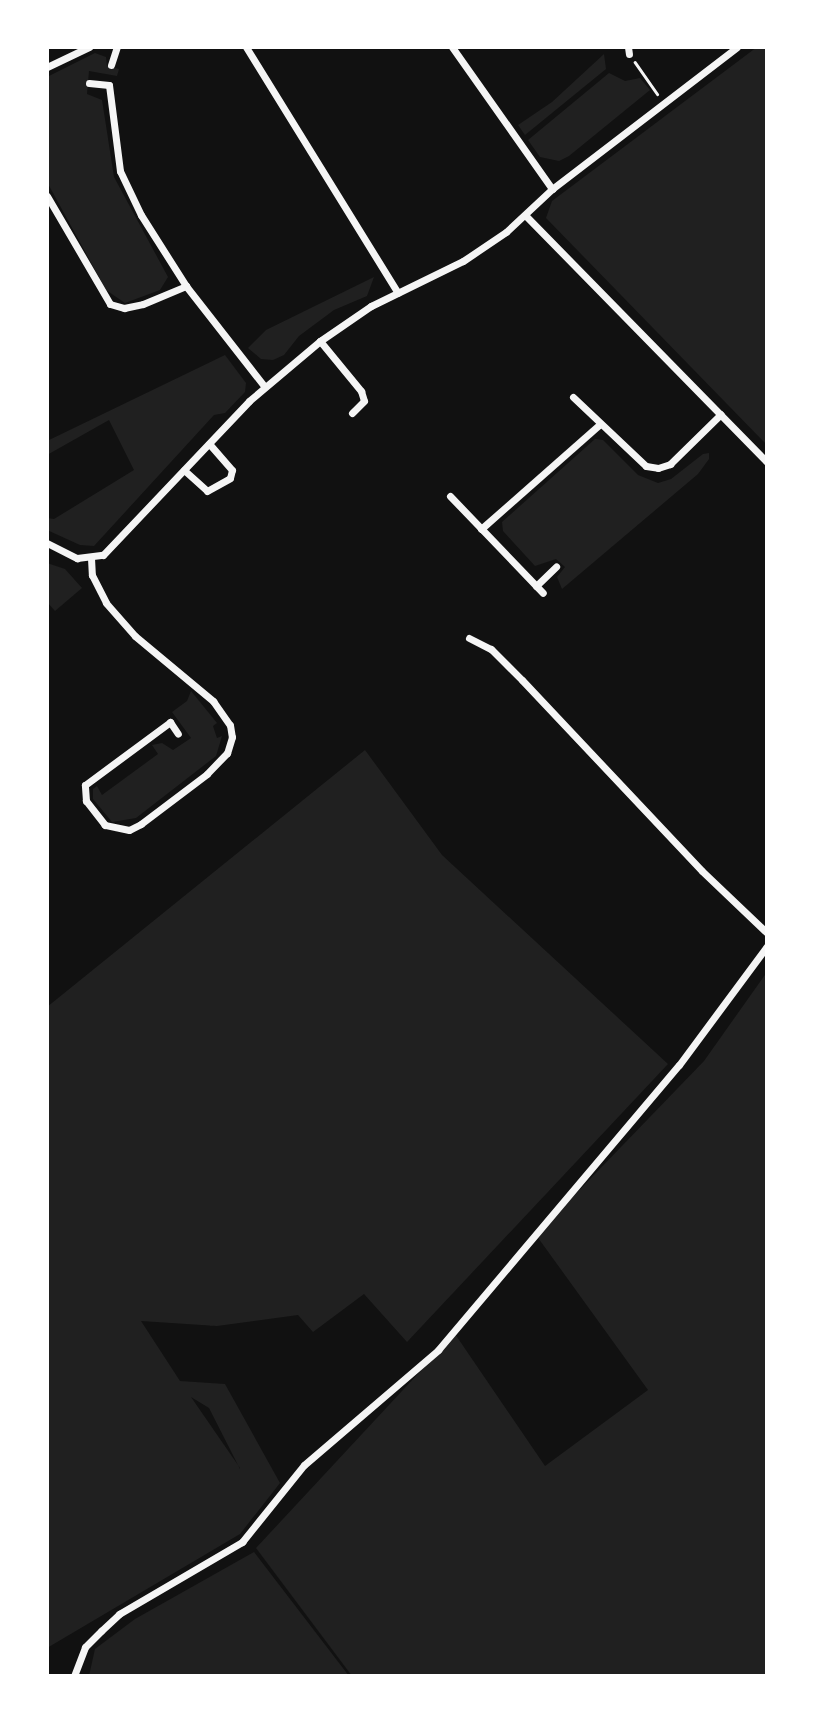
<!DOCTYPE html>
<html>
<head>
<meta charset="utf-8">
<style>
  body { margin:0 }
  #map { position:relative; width:814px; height:1723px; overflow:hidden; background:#111; font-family:"Open Sans",sans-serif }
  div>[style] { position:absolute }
  .green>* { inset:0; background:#202020 }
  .path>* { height:2.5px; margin:-1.25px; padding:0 1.25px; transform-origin:1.25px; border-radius:1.25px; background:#f5f5f5 }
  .minor>* { height:7px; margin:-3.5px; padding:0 3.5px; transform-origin:3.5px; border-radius:3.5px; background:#f5f5f5 }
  span { translate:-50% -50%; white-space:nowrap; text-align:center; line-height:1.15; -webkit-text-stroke:7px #fff; paint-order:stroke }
  .frame { position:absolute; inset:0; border:49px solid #fff; pointer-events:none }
</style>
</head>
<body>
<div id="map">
  <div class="green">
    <div style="clip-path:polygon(757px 47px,767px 47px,767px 445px,546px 218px,552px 201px)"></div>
    <div style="clip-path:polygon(95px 53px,106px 57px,107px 66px,119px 69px,117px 76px,89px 71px,87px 94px,102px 100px,114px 177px,168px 277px,160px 290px,125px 303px,106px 290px,47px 182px,47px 77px)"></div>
    <div style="clip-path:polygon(604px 54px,606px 69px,525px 135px,518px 125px,552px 102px)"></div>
    <div style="clip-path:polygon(609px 73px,625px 81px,640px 78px,650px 90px,569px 156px,559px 161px,540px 157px,528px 140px)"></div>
    <div style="clip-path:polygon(374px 277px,367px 296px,334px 310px,299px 336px,284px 355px,273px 360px,261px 359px,248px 348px,266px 330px)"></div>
    <div style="clip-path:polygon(225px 355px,246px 383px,245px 392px,225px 413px,214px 415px,94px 546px,80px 545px,47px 530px,47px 518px,54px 519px,134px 470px,109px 420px,47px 455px,47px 441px)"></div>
    <div style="clip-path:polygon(595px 439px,603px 440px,638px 475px,658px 483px,671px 479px,703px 454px,709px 453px,709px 459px,698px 474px,562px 589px,557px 577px,565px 567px,556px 559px,535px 566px,503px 531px,502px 522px)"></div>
    <div style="clip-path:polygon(47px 563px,65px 569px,82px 588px,55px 611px,47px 602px)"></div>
    <div style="clip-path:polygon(191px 691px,217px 723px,213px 726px,217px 738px,222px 736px,216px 756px,136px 818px,112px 822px,93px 799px,93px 789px,97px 786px,102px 795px,158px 754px,152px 745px,162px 743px,173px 750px,191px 738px,172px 712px,187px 701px)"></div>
    <div style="clip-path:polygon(evenodd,365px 750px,442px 855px,668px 1064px,407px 1342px,364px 1294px,313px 1332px,298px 1315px,217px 1326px,141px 1321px,180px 1381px,225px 1384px,280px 1483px,240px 1534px,47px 1648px,47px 1007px,365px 750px,191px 1397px,209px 1408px,240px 1469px,240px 1468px,191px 1397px)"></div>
    <div style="clip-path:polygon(767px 972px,767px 1676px,352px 1676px,256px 1548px,455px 1334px,545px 1466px,648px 1390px,536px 1235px,704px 1061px)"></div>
    <div style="clip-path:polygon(254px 1552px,349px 1676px,89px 1676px,95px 1649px,135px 1619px)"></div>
  </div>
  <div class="path">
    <div style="left:635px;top:62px;width:39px;rotate:55deg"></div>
  </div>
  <div class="minor">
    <div style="left:246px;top:47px;width:289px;rotate:58.3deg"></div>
    <div style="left:452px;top:47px;width:174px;rotate:54.8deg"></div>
    <div style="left:628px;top:47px;width:7px;rotate:82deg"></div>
    <div style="left:111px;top:65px;width:19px;rotate:-72deg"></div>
    <div style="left:47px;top:67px;width:47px;rotate:-25.5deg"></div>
    <div style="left:89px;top:83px;width:20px;rotate:6deg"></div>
    <div style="left:109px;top:85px;width:87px;rotate:82.7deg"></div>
    <div style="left:120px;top:171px;width:49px;rotate:64.5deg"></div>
    <div style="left:141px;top:215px;width:84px;rotate:57.6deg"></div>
    <div style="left:186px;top:286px;width:128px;rotate:52deg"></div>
    <div style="left:47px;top:196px;width:125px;rotate:59.7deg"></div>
    <div style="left:110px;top:304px;width:15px;rotate:16deg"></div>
    <div style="left:124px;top:308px;width:19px;rotate:-12deg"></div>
    <div style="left:143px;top:304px;width:47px;rotate:-22.7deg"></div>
    <div style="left:526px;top:216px;width:344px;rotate:45.6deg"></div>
    <div style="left:320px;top:341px;width:65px;rotate:50.6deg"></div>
    <div style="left:361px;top:391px;width:10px;rotate:73deg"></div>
    <div style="left:364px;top:401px;width:17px;rotate:135deg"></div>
    <div style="left:573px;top:397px;width:100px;rotate:43.4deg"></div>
    <div style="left:646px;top:466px;width:12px;rotate:9deg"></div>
    <div style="left:658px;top:468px;width:13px;rotate:-18deg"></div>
    <div style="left:670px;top:464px;width:71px;rotate:-44.4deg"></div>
    <div style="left:184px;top:470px;width:31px;rotate:42deg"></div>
    <div style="left:207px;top:491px;width:26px;rotate:-29deg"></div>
    <div style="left:230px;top:478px;width:8px;rotate:-76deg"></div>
    <div style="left:232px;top:470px;width:35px;rotate:-131deg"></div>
    <div style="left:450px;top:496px;width:134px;rotate:46.2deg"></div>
    <div style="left:481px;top:529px;width:157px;rotate:-41.4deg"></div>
    <div style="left:47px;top:543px;width:34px;rotate:27deg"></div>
    <div style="left:77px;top:558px;width:26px;rotate:-7deg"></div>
    <div style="left:103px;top:555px;width:212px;rotate:-46.5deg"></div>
    <div style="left:249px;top:401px;width:93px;rotate:-40.2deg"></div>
    <div style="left:320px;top:341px;width:62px;rotate:-34.5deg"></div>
    <div style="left:371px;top:306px;width:102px;rotate:-26.1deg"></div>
    <div style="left:463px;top:261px;width:52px;rotate:-34deg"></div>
    <div style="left:506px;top:232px;width:63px;rotate:-43.1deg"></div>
    <div style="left:552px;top:189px;width:233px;rotate:-37.5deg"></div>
    <div style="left:91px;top:558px;width:17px;rotate:87deg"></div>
    <div style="left:92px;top:575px;width:31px;rotate:63deg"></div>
    <div style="left:106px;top:603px;width:44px;rotate:48.7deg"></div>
    <div style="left:135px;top:636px;width:102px;rotate:39.8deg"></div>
    <div style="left:213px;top:701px;width:29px;rotate:55deg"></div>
    <div style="left:230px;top:725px;width:12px;rotate:81deg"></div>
    <div style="left:232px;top:737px;width:17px;rotate:107deg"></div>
    <div style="left:227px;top:753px;width:29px;rotate:134deg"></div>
    <div style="left:207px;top:774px;width:83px;rotate:142.9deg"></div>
    <div style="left:141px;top:824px;width:13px;rotate:153deg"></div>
    <div style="left:129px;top:830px;width:25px;rotate:-168deg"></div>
    <div style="left:105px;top:825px;width:31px;rotate:-128deg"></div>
    <div style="left:86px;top:801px;width:16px;rotate:-94deg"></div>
    <div style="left:85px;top:785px;width:106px;rotate:-36.5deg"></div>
    <div style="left:170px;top:722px;width:14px;rotate:56deg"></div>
    <div style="left:536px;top:586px;width:28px;rotate:-44deg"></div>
    <div style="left:469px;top:638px;width:25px;rotate:27deg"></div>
    <div style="left:491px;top:649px;width:44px;rotate:45deg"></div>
    <div style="left:522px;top:680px;width:262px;rotate:46.7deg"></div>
    <div style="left:702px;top:871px;width:90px;rotate:43.6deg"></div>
    <div style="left:74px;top:1676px;width:31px;rotate:-69deg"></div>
    <div style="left:85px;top:1647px;width:23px;rotate:-45deg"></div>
    <div style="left:101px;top:1631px;width:25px;rotate:-43deg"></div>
    <div style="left:119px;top:1614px;width:143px;rotate:-30.3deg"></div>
    <div style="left:242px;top:1542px;width:99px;rotate:-51.2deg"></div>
    <div style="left:304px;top:1465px;width:177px;rotate:-40.6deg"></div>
    <div style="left:438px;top:1350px;width:373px;rotate:-49.8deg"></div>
    <div style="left:679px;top:1065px;width:148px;rotate:-53.5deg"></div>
  </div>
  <div class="frame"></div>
</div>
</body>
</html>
